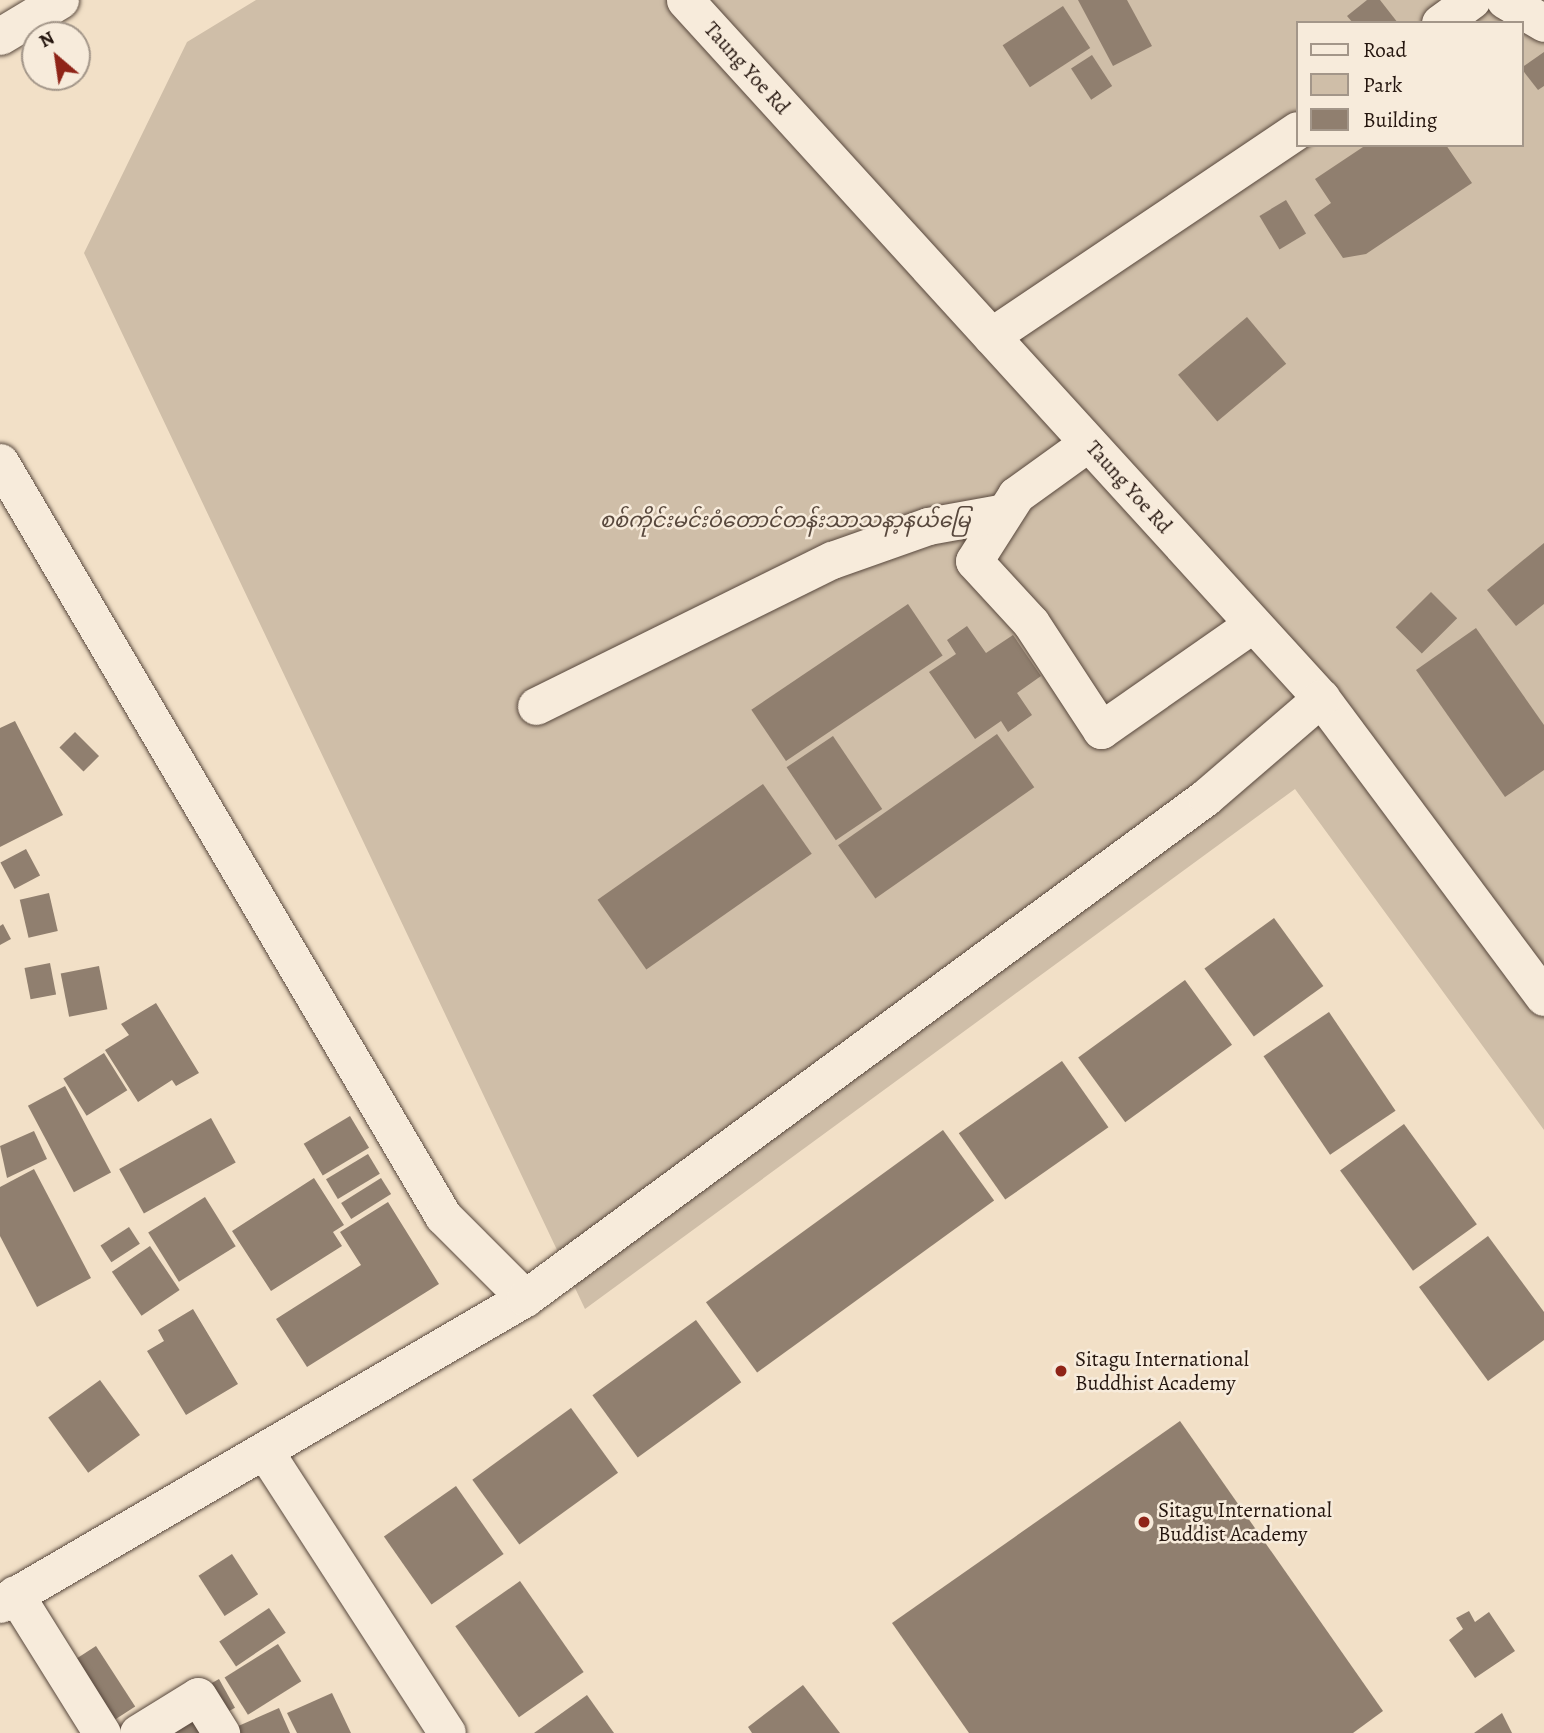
<!DOCTYPE html>
<html>
<head>
<meta charset="utf-8">
<style>
  body { margin:0 }
  #map { position:relative; width:1544px; height:1733px; overflow:hidden; background:#f2e0c7; font-family:Alegreya,"Noto Sans Myanmar",serif }
  div>[style] { position:absolute }
  .green>* { inset:0; background:#cfbea8 }
  .building>* { inset:0; background:#907f6f; transform-origin:0 0 }
  .roads { filter:drop-shadow(0 0 2px #58483d) drop-shadow(0 0 2px #58483d) }
  .minor>* { height:37px; margin:-18.5px; padding:0 18.5px; transform-origin:18.5px; border-radius:18.5px; background:#f7ebdb }
  .dots>* { width:19px; height:19px; translate:-50% -50%; box-sizing:border-box; border:4px solid #f7ebdb; border-radius:50% }
  span { translate:-50% -50%; white-space:nowrap; text-align:center; line-height:1.15; -webkit-text-stroke:5px #f7ebdb; paint-order:stroke }
  .street-label { font-size:21px; color:#25160f }
  .park-label { font-size:21px; color:#58483d; font-style:italic }
  .poi-label { font-size:21px; color:#25160f }
  .left { translate:0 -50%; text-align:left }
  .legend { position:absolute; left:1296px; top:21px; width:228px; height:126px; box-sizing:border-box; background:#f7ebdb; border:2px solid #a39689; margin:0; padding:9px 12px; list-style:none; font-size:21px; color:#25160f }
  .legend li { display:flex; align-items:center; gap:14px; height:35px }
  .legend b { width:35px; border:2px solid #a39689 }
  .north { position:absolute; left:21px; top:21px; width:70px; height:70px; box-sizing:border-box; background:#f7ebdb; border:2px solid #a39689; border-radius:50%; rotate:331deg; font-size:19px; font-weight:700; line-height:28px; text-align:center; color:#25160f }
  .north::after { content:''; display:block; margin:auto; width:24px; height:32px; background:#8f2418; clip-path:polygon(50% 0,100% 100%,50% 72%,0 100%) }
</style>
</head>
<body>
<div id="map">
  <div class="green">
    <div style="clip-path:polygon(evenodd,256px 0,1544px 0,1544px 1130px,1295px 789px,585px 1309px,84px 253px,187px 42px,256px 0,1297px 23px,1521px 23px,1521px 145px,1297px 145px,1297px 23px)"></div>
  </div>
  <div class="building">
    <div style="clip-path:polygon(1078px 0,1127px 0,1152px 46px,1113px 66px)"></div>
    <div style="clip-path:polygon(1367px 0,1380px 0,1398px 23px,1353px 23px,1347px 16px)"></div>
    <div style="left:1063px;top:6px;width:50px;height:72px;rotate:57deg"></div>
    <div style="clip-path:polygon(1544px 52px,1544px 86px,1538px 90px,1521px 68px)"></div>
    <div style="left:1092px;top:55px;width:37px;height:25px;rotate:57deg"></div>
    <div style="clip-path:polygon(1366px 145px,1446px 145px,1472px 183px,1366px 254px,1343px 258px,1314px 215px,1331px 203px,1315px 179px)"></div>
    <div style="left:1286px;top:200px;width:39px;height:31px;rotate:59deg"></div>
    <div style="left:1247px;top:317px;width:61px;height:90px;rotate:50deg"></div>
    <div style="clip-path:polygon(1544px 543px,1544px 604px,1516px 626px,1487px 590px)"></div>
    <div style="left:1431px;top:592px;width:37px;height:50px;rotate:45deg"></div>
    <div style="left:908px;top:604px;width:62px;height:189px;rotate:56deg"></div>
    <div style="clip-path:polygon(967px 626px,986px 653px,1013px 635px,1041px 676px,1017px 693px,1032px 715px,1008px 732px,1001px 721px,975px 739px,929px 672px,956px 654px,947px 640px)"></div>
    <div style="clip-path:polygon(1476px 628px,1544px 725px,1544px 770px,1505px 797px,1416px 670px)"></div>
    <div style="clip-path:polygon(15px 721px,63px 815px,0 847px,0 728px)"></div>
    <div style="left:75px;top:732px;width:34px;height:22px;rotate:45deg"></div>
    <div style="left:997px;top:734px;width:65px;height:194px;rotate:55deg"></div>
    <div style="left:833px;top:736px;width:88px;height:56px;rotate:56deg"></div>
    <div style="left:763px;top:784px;width:85px;height:202px;rotate:55deg"></div>
    <div style="left:26px;top:849px;width:30px;height:29px;rotate:62deg"></div>
    <div style="left:49px;top:893px;width:39px;height:30px;rotate:77deg"></div>
    <div style="left:1274px;top:918px;width:84px;height:86px;rotate:54deg"></div>
    <div style="clip-path:polygon(3px 924px,11px 939px,0 945px,0 926px)"></div>
    <div style="left:50px;top:963px;width:32px;height:26px;rotate:79deg"></div>
    <div style="left:99px;top:966px;width:44px;height:39px;rotate:79deg"></div>
    <div style="left:1185px;top:980px;width:80px;height:132px;rotate:54deg"></div>
    <div style="clip-path:polygon(156px 1003px,199px 1073px,176px 1086px,172px 1080px,138px 1102px,105px 1050px,129px 1035px,121px 1024px)"></div>
    <div style="left:1329px;top:1012px;width:119px;height:79px;rotate:56deg"></div>
    <div style="left:104px;top:1053px;width:44px;height:48px;rotate:58deg"></div>
    <div style="left:1062px;top:1061px;width:81px;height:126px;rotate:55deg"></div>
    <div style="left:65px;top:1086px;width:98px;height:42px;rotate:62deg"></div>
    <div style="left:350px;top:1116px;width:37px;height:54px;rotate:59deg"></div>
    <div style="left:211px;top:1118px;width:51px;height:105px;rotate:61deg"></div>
    <div style="left:1404px;top:1124px;width:124px;height:79px;rotate:54deg"></div>
    <div style="left:943px;top:1130px;width:87px;height:293px;rotate:54deg"></div>
    <div style="clip-path:polygon(34px 1131px,47px 1159px,7px 1178px,0 1146px)"></div>
    <div style="left:368px;top:1154px;width:23px;height:49px;rotate:59deg"></div>
    <div style="clip-path:polygon(34px 1169px,91px 1278px,37px 1307px,0 1236px,0 1187px)"></div>
    <div style="clip-path:polygon(314px 1178px,344px 1225px,333px 1232px,342px 1246px,271px 1291px,232px 1231px)"></div>
    <div style="left:381px;top:1178px;width:19px;height:47px;rotate:58deg"></div>
    <div style="left:205px;top:1197px;width:58px;height:67px;rotate:58deg"></div>
    <div style="clip-path:polygon(388px 1202px,439px 1284px,307px 1367px,276px 1319px,361px 1265px,340px 1232px)"></div>
    <div style="left:129px;top:1227px;width:20px;height:34px;rotate:57deg"></div>
    <div style="clip-path:polygon(1488px 1236px,1544px 1312px,1544px 1340px,1488px 1381px,1419px 1287px)"></div>
    <div style="left:150px;top:1246px;width:53px;height:46px;rotate:56deg"></div>
    <div style="clip-path:polygon(193px 1309px,238px 1384px,186px 1415px,147px 1351px,164px 1341px,158px 1330px)"></div>
    <div style="left:696px;top:1320px;width:77px;height:128px;rotate:54deg"></div>
    <div style="left:100px;top:1380px;width:68px;height:64px;rotate:54deg"></div>
    <div style="left:571px;top:1408px;width:80px;height:122px;rotate:54deg"></div>
    <div style="clip-path:polygon(1180px 1421px,1383px 1711px,1353px 1733px,969px 1733px,892px 1623px)"></div>
    <div style="left:456px;top:1486px;width:83px;height:88px;rotate:55deg"></div>
    <div style="left:232px;top:1554px;width:48px;height:40px;rotate:57deg"></div>
    <div style="left:520px;top:1581px;width:111px;height:79px;rotate:55deg"></div>
    <div style="left:269px;top:1608px;width:30px;height:60px;rotate:56deg"></div>
    <div style="clip-path:polygon(1469px 1611px,1475px 1622px,1489px 1612px,1515px 1651px,1475px 1678px,1449px 1640px,1463px 1629px,1456px 1618px)"></div>
    <div style="left:278px;top:1644px;width:44px;height:63px;rotate:58deg"></div>
    <div style="left:96px;top:1646px;width:72px;height:36px;rotate:57deg"></div>
    <div style="left:219px;top:1679px;width:33px;height:22px;rotate:61deg"></div>
    <div style="clip-path:polygon(803px 1685px,840px 1733px,752px 1733px,748px 1727px)"></div>
    <div style="clip-path:polygon(332px 1693px,351px 1733px,297px 1733px,287px 1713px)"></div>
    <div style="clip-path:polygon(587px 1695px,614px 1733px,534px 1733px)"></div>
    <div style="clip-path:polygon(279px 1708px,290px 1733px,238px 1733px,236px 1727px)"></div>
    <div style="clip-path:polygon(190px 1712px,204px 1733px,159px 1733px)"></div>
    <div style="clip-path:polygon(1502px 1713px,1512px 1733px,1474px 1733px)"></div>
  </div>
  <div class="roads">
    <div class="minor">
      <div style="left:685px;top:0;width:944px;rotate:47.66deg"></div>
      <div style="left:1321px;top:698px;width:373px;rotate:53.3deg"></div>
      <div style="left:1505px;top:0;width:45px;rotate:30.5deg"></div>
      <div style="left:1440px;top:23px;width:39px;rotate:-36deg"></div>
      <div style="left:0;top:36px;width:70px;rotate:-31deg"></div>
      <div style="left:991px;top:336px;width:369px;rotate:-33.9deg"></div>
      <div style="left:1088px;top:443px;width:89px;rotate:144.2deg"></div>
      <div style="left:1016px;top:495px;width:78px;rotate:122.5deg"></div>
      <div style="left:974px;top:561px;width:84px;rotate:47.4deg"></div>
      <div style="left:1031px;top:623px;width:128px;rotate:56.8deg"></div>
      <div style="left:1101px;top:730px;width:185px;rotate:-34.9deg"></div>
      <div style="left:0;top:462px;width:875px;rotate:59.56deg"></div>
      <div style="left:443px;top:1216px;width:116px;rotate:45deg"></div>
      <div style="left:536px;top:706px;width:330px;rotate:-26.3deg"></div>
      <div style="left:832px;top:560px;width:102px;rotate:-19.5deg"></div>
      <div style="left:928px;top:526px;width:73px;rotate:-10.2deg"></div>
      <div style="left:266px;top:1453px;width:333px;rotate:57.1deg"></div>
      <div style="left:15px;top:1594px;width:164px;rotate:58deg"></div>
      <div style="left:0;top:1604px;width:608px;rotate:-30.24deg"></div>
      <div style="left:525px;top:1298px;width:845px;rotate:-36.34deg"></div>
      <div style="left:1206px;top:797px;width:152px;rotate:-40.7deg"></div>
      <div style="left:138px;top:1733px;width:70px;rotate:-31.7deg"></div>
      <div style="left:198px;top:1696px;width:44px;rotate:58.1deg"></div>
    </div>
  </div>
  <div class="dots">
    <div style="left:1061px;top:1371px;background:#8f2418"></div>
    <div style="left:1144px;top:1522px;background:#8f2418"></div>
  </div>
  <div class="street-label">
    <span style="left:747px;top:68px;rotate:48deg">Taung Yoe Rd</span>
    <span style="left:1129px;top:487px;rotate:48deg">Taung Yoe Rd</span>
  </div>
  <div class="park-label">
    <span style="left:785px;top:520px">စစ်ကိုင်းမင်းဝံတောင်တန်းသာသနာ့နယ်မြေ</span>
  </div>
  <div class="poi-label">
    <span class="left" style="left:1075px;top:1371px">Sitagu International<br>Buddhist Academy</span>
    <span class="left" style="left:1158px;top:1522px">Sitagu International<br>Buddist Academy</span>
  </div>
  <ul class="legend">
  <li><b style="height:9px;background:#f7ebdb"></b>Road</li>
  <li><b style="height:19px;background:#cfbea8"></b>Park</li>
  <li><b style="height:19px;background:#907f6f"></b>Building</li>
  </ul>
  <div class="north">N</div>
</div>
</body>
</html>
